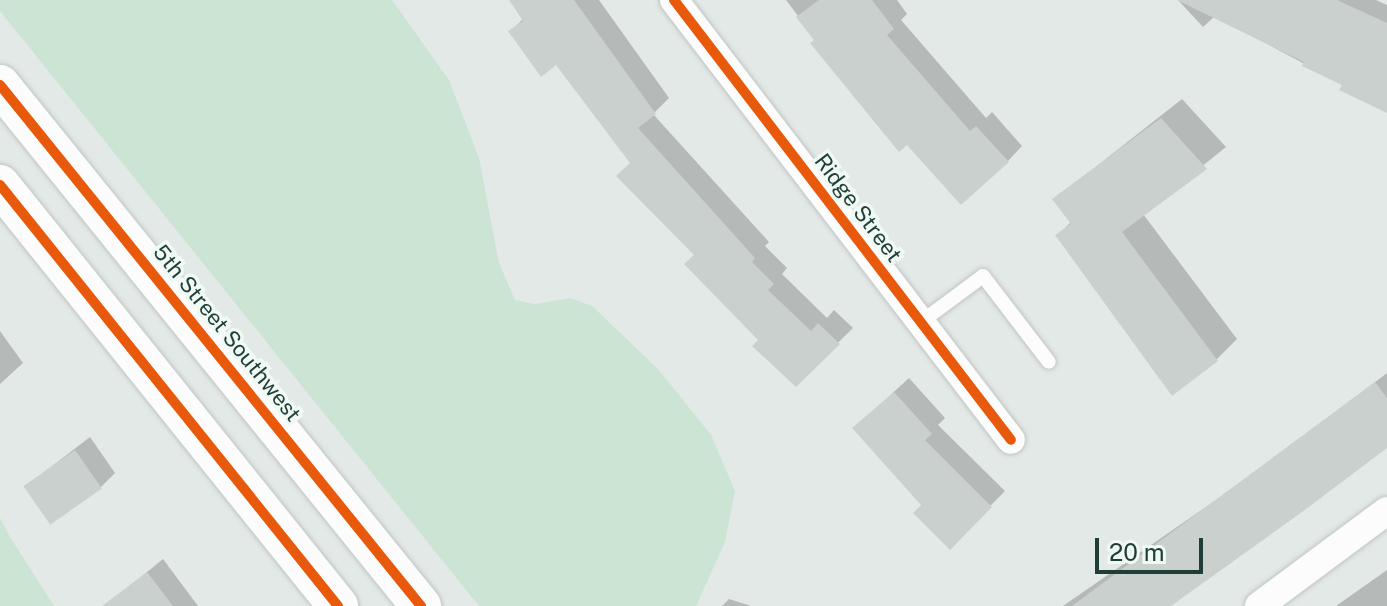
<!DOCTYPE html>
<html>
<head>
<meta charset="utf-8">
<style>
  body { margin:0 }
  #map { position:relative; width:1387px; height:606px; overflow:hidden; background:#e3e9e6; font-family:"Public Sans",sans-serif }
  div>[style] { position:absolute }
  .green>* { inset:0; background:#cbe4d3 }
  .shadow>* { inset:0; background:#0003 }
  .building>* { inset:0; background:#cad0ce; transform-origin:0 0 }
  .roads { filter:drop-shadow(0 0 2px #c0c6c3) drop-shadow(0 0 2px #c0c6c3) }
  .service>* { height:14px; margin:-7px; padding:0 7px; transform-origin:7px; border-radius:7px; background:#fbfcfb }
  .minor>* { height:28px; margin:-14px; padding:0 14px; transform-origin:14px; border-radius:14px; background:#fbfcfb }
  .secondary>* { height:40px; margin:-20px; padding:0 20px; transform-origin:20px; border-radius:20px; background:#fbfcfb }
  .cycleway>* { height:10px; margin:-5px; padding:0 5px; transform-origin:5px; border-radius:5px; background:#e8590c }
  span { translate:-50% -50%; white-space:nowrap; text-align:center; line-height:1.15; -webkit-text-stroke:7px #f1f9f5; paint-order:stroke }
  .street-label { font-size:22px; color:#1f3e37 }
  .scale { position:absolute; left:1095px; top:538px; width:108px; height:36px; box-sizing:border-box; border:4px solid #1f3e37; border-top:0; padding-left:10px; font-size:24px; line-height:28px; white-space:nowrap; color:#1f3e37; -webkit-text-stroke:6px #f1f9f5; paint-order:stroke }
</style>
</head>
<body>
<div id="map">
  <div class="green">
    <div style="clip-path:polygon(0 0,392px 0,449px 80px,479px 158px,499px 263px,515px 300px,535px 304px,570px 298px,592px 306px,658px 369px,711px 435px,735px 491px,725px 542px,696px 606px,479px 606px,0 11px)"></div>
    <div style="clip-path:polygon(0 518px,10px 537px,54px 606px,0 606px)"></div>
  </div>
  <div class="shadow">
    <div style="clip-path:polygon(523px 0,599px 0,669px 98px,653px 114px,769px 242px,765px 246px,787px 268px,782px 274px,827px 318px,834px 310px,853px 328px,796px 384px,557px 62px,510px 32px,524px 18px)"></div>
    <div style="clip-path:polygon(786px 0,897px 0,907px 14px,901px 20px,986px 118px,992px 112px,1022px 146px,1008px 161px,907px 143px,899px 150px)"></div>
    <div style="clip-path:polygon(1178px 0,1376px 0,1387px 5px,1387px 108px,1215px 16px,1203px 27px)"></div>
    <div style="clip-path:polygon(1182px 99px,1226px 147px,1143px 214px,1237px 339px,1216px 360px,1058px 235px,1071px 222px,1055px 199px)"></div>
    <div style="clip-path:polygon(0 331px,23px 363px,0 384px)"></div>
    <div style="clip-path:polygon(1387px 373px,1387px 444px,1164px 606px,1063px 606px,1252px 475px)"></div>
    <div style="clip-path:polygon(909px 378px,945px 418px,938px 425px,1005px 491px,950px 547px,870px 414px)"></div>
    <div style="clip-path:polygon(90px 437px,115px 473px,100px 488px,26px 486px)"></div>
    <div style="clip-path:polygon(163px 559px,198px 606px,117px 606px,113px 600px)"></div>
    <div style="clip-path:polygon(1387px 570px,1387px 606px,1336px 606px)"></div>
    <div style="clip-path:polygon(729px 599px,751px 606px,722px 606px)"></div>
  </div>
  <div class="building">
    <div style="clip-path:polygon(509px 0,574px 0,656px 114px,638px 128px,755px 258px,752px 262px,774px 284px,768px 290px,811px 331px,818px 323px,840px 344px,796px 387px,752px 346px,758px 340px,684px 264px,694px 255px,616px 176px,630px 163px,556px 65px,541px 77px,508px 31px,523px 21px)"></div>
    <div style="clip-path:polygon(819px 0,872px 0,894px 29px,887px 35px,970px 131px,976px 126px,1009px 162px,961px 205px,907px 145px,899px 152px,810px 43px,814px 40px,796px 17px)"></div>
    <div style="clip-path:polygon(1177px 0,1337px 0,1387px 23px,1387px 113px,1339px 90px,1342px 85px,1302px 66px,1304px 62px)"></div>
    <div style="clip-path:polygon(1161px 118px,1207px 169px,1122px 232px,1218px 361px,1172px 396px,1055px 235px,1071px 224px,1052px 199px)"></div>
    <div style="clip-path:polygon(1375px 382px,1387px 398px,1387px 448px,1302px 512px,1171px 606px,1072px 606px)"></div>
    <div style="clip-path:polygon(894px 392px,932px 434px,925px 440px,992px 507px,950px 550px,913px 513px,921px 505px,852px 428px)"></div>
    <div style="left:75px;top:450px;width:47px;height:63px;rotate:55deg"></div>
    <div style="clip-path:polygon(147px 572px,173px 606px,102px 606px)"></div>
  </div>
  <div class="roads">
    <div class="service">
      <div style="left:921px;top:322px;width:77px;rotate:-36.6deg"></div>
      <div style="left:983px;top:276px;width:108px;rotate:52.5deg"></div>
    </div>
    <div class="minor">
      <div style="left:674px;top:0;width:554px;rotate:52.55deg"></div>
      <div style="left:1259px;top:606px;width:159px;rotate:-36.6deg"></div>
    </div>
    <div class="secondary">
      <div style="left:0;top:85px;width:670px;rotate:51.06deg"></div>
      <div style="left:0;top:185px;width:540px;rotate:51.24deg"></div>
    </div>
  </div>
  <div class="cycleway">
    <div style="left:674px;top:0;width:554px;rotate:52.55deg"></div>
    <div style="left:0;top:85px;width:670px;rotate:51.06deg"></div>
    <div style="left:0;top:185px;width:540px;rotate:51.24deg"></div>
  </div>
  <div class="street-label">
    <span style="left:858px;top:208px;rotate:53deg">Ridge Street</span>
    <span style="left:227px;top:333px;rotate:51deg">5th Street Southwest</span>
  </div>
  <div class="scale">20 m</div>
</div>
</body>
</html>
